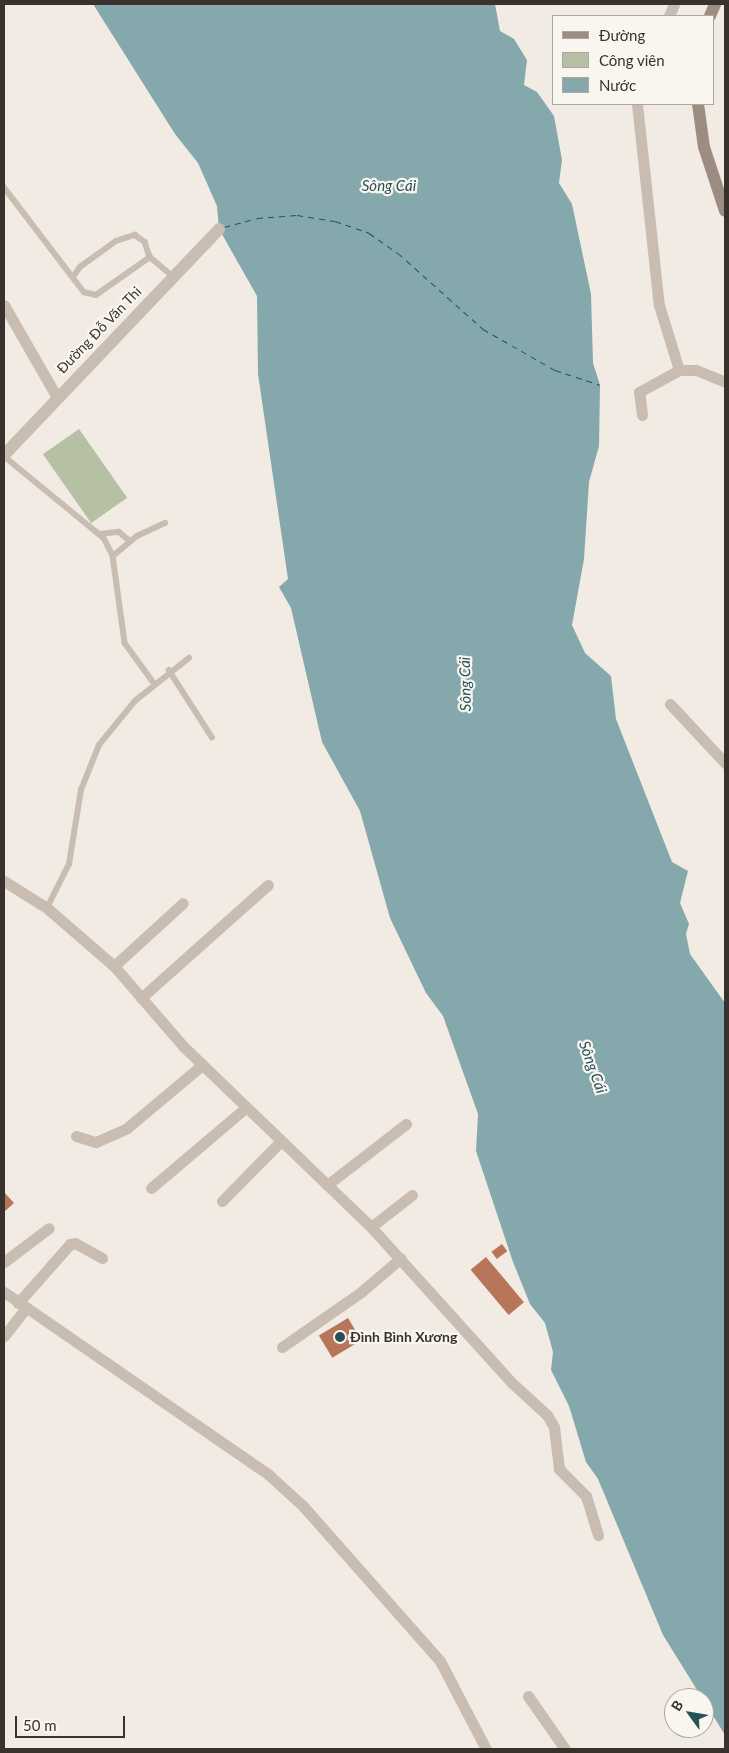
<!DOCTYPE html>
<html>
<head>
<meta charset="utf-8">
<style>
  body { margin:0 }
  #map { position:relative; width:729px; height:1753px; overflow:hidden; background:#f2ebe3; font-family:Lato,sans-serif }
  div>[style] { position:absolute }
  .green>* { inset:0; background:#b5c0a4; transform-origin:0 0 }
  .water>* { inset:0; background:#85a8ac }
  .ferry>* { height:1px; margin-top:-0.5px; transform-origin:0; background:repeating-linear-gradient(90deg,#265156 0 6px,transparent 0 11px) }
  .building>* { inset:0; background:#b97559; transform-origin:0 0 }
  .service>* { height:5.5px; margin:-2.75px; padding:0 2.75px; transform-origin:2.75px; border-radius:2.75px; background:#c9bcb0 }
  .minor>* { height:11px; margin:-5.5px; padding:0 5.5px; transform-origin:5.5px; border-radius:5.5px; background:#c9bcb0 }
  .tertiary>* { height:12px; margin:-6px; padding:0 6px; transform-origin:6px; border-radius:6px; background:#c9bcb0 }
  .secondary>* { height:12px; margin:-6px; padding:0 6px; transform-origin:6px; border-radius:6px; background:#9d8c81 }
  .dots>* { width:14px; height:14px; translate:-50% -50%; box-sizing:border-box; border:2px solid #f9f5ef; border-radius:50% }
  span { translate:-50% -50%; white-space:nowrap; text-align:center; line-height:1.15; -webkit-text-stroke:4.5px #f9f5ef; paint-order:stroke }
  .street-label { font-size:14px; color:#39312d }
  .poi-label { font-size:14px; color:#39312d; font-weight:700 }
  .left { translate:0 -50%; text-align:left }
  .water-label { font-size:15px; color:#265156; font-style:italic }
  .frame { position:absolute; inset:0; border:5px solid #39312d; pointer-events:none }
  .legend { position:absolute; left:552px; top:15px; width:162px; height:90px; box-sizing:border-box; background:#f9f5ef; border:1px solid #aca7a1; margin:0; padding:6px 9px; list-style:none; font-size:15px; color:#39312d }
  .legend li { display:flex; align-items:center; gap:10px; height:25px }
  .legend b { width:25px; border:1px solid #aca7a1 }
  .north { position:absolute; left:664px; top:1688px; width:50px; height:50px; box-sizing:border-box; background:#f9f5ef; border:1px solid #aca7a1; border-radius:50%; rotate:302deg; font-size:14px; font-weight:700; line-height:20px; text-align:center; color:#39312d }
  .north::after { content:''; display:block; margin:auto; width:18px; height:22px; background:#265156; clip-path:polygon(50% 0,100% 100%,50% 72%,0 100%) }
  .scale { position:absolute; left:15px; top:1716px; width:110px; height:22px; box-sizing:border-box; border:2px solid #39312d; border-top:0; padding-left:6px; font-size:15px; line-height:18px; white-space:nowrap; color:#39312d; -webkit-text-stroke:4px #f9f5ef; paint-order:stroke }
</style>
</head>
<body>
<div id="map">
  <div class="green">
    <div style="left:79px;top:429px;width:84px;height:44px;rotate:55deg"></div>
  </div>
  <div class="water">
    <div style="clip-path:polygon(93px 4px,495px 4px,500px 31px,514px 39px,527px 60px,524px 85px,537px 92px,554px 116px,562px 160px,559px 183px,572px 204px,591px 294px,593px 363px,600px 385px,599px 446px,589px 482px,584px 559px,572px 625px,585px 653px,611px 676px,616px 719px,672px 862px,688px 871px,680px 903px,689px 924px,686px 934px,690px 954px,725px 1003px,725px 1735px,663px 1635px,598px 1479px,586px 1462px,569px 1406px,551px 1370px,553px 1352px,545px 1323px,530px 1304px,513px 1262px,476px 1151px,478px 1114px,443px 1016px,426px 993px,390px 918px,360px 811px,322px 742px,291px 608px,279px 587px,288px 579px,258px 374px,257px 296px,219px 229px,217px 206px,198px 163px,175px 134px)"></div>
  </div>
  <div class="ferry">
    <div style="left:224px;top:227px;width:34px;rotate:-15deg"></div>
    <div style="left:257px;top:218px;width:40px;rotate:-4.3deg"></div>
    <div style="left:297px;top:215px;width:38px;rotate:9deg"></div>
    <div style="left:335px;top:221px;width:36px;rotate:19deg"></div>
    <div style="left:369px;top:233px;width:35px;rotate:35deg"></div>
    <div style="left:398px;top:253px;width:114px;rotate:41.8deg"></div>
    <div style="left:483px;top:329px;width:83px;rotate:29.7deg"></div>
    <div style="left:555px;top:370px;width:47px;rotate:18.4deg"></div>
  </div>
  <div class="building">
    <div style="clip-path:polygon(4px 1192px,14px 1203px,4px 1212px)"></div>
    <div style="left:502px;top:1244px;width:9px;height:13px;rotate:54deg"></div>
    <div style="left:486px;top:1257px;width:59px;height:20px;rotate:50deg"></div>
    <div style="left:348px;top:1318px;width:26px;height:34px;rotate:59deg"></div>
  </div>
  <div class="service">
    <div style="left:4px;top:187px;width:132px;rotate:52.7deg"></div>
    <div style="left:84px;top:292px;width:12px;rotate:14deg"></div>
    <div style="left:96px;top:295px;width:66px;rotate:-35.1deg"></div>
    <div style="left:150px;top:257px;width:30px;rotate:40deg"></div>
    <div style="left:73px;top:277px;width:12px;rotate:-55deg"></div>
    <div style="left:80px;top:267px;width:44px;rotate:-35.8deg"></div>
    <div style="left:116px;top:241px;width:20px;rotate:-18deg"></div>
    <div style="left:135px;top:235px;width:12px;rotate:35deg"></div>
    <div style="left:145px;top:242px;width:16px;rotate:72deg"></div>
    <div style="left:4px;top:456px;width:129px;rotate:39.4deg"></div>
    <div style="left:104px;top:538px;width:20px;rotate:63deg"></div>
    <div style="left:113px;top:556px;width:88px;rotate:82.1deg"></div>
    <div style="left:125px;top:643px;width:49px;rotate:54.1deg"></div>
    <div style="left:99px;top:534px;width:20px;rotate:-6deg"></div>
    <div style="left:119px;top:532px;width:14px;rotate:39deg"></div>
    <div style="left:113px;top:556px;width:31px;rotate:-40deg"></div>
    <div style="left:137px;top:536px;width:31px;rotate:-25deg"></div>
    <div style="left:169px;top:670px;width:80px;rotate:57.3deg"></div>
    <div style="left:47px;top:908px;width:49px;rotate:-63.4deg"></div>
    <div style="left:69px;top:864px;width:75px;rotate:-80.8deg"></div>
    <div style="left:81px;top:790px;width:48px;rotate:-68.2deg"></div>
    <div style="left:99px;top:745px;width:57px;rotate:-50.7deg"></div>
    <div style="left:135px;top:701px;width:69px;rotate:-38.5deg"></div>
  </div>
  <div class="minor">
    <div style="left:669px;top:16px;width:13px;rotate:-67deg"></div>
    <div style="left:637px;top:104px;width:202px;rotate:83.8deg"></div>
    <div style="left:659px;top:305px;width:68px;rotate:72.9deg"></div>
    <div style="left:4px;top:305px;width:106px;rotate:60.1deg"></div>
    <div style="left:642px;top:415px;width:23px;rotate:-97deg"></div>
    <div style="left:639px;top:392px;width:46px;rotate:-28.8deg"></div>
    <div style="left:679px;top:370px;width:17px"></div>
    <div style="left:696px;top:370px;width:31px;rotate:22deg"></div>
    <div style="left:670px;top:704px;width:81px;rotate:47deg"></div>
    <div style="left:4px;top:881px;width:51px;rotate:32.1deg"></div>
    <div style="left:47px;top:908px;width:89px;rotate:40.9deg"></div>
    <div style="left:114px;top:966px;width:106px;rotate:49.2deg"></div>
    <div style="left:183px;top:1046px;width:261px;rotate:43.9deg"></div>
    <div style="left:371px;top:1227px;width:209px;rotate:47.9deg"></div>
    <div style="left:511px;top:1382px;width:49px;rotate:42.5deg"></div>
    <div style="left:547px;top:1415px;width:14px;rotate:60deg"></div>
    <div style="left:554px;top:1427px;width:42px;rotate:83.2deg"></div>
    <div style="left:559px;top:1469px;width:38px;rotate:45deg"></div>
    <div style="left:586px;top:1496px;width:41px;rotate:72.9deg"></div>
    <div style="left:114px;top:966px;width:93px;rotate:-42.4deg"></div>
    <div style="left:141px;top:998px;width:170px;rotate:-41.7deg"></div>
    <div style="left:76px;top:1136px;width:21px;rotate:17deg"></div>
    <div style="left:96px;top:1142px;width:34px;rotate:-24deg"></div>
    <div style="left:127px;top:1128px;width:98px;rotate:-40deg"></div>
    <div style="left:327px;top:1185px;width:100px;rotate:-37.7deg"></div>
    <div style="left:151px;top:1188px;width:122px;rotate:-40.3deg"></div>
    <div style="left:222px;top:1201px;width:84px;rotate:-45.5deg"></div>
    <div style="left:371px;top:1227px;width:52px;rotate:-38deg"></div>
    <div style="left:4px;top:1262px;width:56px;rotate:-37.1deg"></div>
    <div style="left:4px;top:1292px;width:322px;rotate:34.6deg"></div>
    <div style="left:269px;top:1475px;width:46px;rotate:42.4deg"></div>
    <div style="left:303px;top:1506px;width:207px;rotate:48.5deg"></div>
    <div style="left:440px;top:1661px;width:99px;rotate:62.4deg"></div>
    <div style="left:18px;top:1303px;width:79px;rotate:-48.6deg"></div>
    <div style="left:70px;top:1244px;width:5px;rotate:-11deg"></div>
    <div style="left:75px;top:1243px;width:31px;rotate:29deg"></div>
    <div style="left:4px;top:1336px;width:36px;rotate:-52deg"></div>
    <div style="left:282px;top:1347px;width:96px;rotate:-34.8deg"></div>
    <div style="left:361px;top:1292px;width:52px;rotate:-40.4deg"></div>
    <div style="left:528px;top:1696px;width:65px;rotate:55.1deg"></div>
  </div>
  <div class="tertiary">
    <div style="left:4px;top:455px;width:312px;rotate:-46.4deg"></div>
  </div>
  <div class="secondary">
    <div style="left:710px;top:16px;width:13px;rotate:-67deg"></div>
    <div style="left:698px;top:104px;width:43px;rotate:82.1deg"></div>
    <div style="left:704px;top:147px;width:67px;rotate:71.8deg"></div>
  </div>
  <div class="dots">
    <div style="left:340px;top:1337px;background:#265156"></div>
  </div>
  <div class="street-label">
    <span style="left:99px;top:330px;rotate:-46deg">Đường Đỗ Văn Thi</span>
  </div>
  <div class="poi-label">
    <span class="left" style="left:350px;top:1337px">Đình Bình Xương</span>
  </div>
  <div class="water-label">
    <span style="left:389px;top:186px">Sông Cái</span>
    <span style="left:465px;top:684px;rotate:-91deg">Sông Cái</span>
    <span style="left:593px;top:1067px;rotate:70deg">Sông Cái</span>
  </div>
  <div class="frame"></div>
  <ul class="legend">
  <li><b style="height:6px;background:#9d8c81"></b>Đường</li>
  <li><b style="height:14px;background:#b5c0a4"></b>Công viên</li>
  <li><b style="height:14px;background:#85a8ac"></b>Nước</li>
  </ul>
  <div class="north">B</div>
  <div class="scale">50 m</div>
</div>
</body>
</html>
